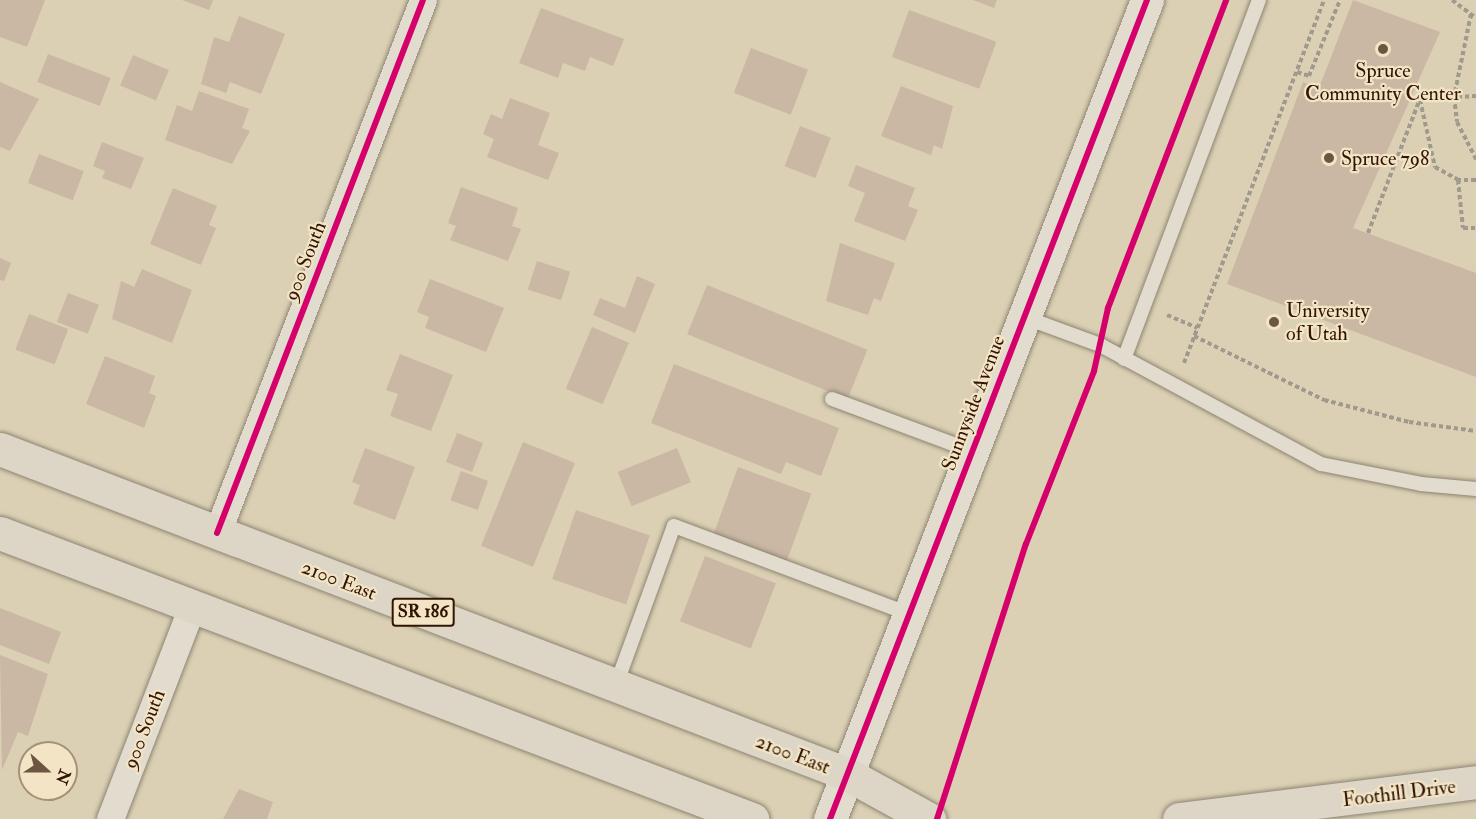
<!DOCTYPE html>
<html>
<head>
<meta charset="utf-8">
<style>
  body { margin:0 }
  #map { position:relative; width:1476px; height:819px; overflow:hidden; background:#dbd0b4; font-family:"IM FELL Double Pica",serif }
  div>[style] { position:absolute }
  .building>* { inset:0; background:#cab7a4; transform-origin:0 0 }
  .path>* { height:4px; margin-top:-2px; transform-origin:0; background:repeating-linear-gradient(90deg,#a0998d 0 4.5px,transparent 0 7.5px) }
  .roads { filter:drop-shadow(0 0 2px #8e8472) drop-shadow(0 0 2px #8e8472) }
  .lane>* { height:14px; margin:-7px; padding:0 7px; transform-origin:7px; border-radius:7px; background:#e2dcce }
  .street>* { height:27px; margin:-13.5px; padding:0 13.5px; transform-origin:13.5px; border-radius:13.5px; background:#e2dcce }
  .secondary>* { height:33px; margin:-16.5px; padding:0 16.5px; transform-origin:16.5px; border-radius:16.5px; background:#e2dcce }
  .primary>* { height:33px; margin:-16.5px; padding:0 16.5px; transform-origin:16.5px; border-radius:16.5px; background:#ddd6c6 }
  .cycleway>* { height:6px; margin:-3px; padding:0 3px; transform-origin:3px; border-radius:3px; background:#d6006c }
  .dots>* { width:16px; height:16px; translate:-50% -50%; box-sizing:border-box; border:3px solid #f2e4c4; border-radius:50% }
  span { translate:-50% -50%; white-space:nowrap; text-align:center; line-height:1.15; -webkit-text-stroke:4.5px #f2e4c4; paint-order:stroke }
  .shield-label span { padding:2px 4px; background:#f2e4c4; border:2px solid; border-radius:4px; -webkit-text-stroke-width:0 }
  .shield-label { font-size:18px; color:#311403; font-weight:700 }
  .poi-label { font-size:20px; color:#311403 }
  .left { translate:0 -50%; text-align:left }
  .street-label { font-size:20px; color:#311403 }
  .north { position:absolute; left:18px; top:741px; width:60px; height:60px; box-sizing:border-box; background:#f2e4c4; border:2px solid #a59177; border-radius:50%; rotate:111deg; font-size:16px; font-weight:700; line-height:24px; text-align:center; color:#311403 }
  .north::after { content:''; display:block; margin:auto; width:21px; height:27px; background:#6c5641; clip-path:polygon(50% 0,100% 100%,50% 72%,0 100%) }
</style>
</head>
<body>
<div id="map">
  <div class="building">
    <div style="clip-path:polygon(0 0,45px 0,27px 47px,0 37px)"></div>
    <div style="clip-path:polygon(182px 0,213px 0,209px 10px)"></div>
    <div style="clip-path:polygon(973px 0,997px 0,994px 8px)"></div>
    <div style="clip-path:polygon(1353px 0,1440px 32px,1353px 228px,1476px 273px,1476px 377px,1227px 284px,1303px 82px,1319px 88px)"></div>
    <div style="clip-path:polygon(541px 8px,624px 39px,613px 66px,590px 57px,585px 71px,563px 63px,558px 78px,519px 63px)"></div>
    <div style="left:909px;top:10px;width:93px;height:50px;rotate:20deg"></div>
    <div style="clip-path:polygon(239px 16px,285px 34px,261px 94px,230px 82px,226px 93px,201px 84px,214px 37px,229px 42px)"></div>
    <div style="left:751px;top:48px;width:61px;height:48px;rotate:21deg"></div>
    <div style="left:48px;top:54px;width:67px;height:30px;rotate:21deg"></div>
    <div style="left:133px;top:55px;width:39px;height:33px;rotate:23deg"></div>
    <div style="clip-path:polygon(0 82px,39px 99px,10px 151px,0 147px)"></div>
    <div style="clip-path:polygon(901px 86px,953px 106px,942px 149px,934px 145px,931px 155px,881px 136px)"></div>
    <div style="clip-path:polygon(199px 91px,249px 109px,242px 128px,250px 131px,232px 164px,165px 140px,177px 105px,192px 111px)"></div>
    <div style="clip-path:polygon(510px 98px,550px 113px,538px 145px,559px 153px,548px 180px,487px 157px,494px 139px,483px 134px,491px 114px,502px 119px)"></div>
    <div style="left:800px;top:126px;width:33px;height:43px;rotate:21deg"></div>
    <div style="clip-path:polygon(102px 142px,144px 158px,131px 189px,102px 178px,105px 171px,93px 166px)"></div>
    <div style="left:39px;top:154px;width:48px;height:31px;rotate:21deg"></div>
    <div style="clip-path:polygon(856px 165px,915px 188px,908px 206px,918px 210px,905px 241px,854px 221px,865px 193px,848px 186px)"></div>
    <div style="clip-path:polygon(461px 187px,518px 208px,512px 226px,521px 229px,508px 261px,450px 240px,456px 226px,448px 223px)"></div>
    <div style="clip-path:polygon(173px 188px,217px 206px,209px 225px,216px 228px,201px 265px,150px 244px)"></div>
    <div style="clip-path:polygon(840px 243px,895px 263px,881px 301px,874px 298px,868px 315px,826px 301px)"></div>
    <div style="clip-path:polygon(0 258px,11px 263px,4px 281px,0 280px)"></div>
    <div style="left:537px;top:261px;width:35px;height:30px;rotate:18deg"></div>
    <div style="clip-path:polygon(142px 269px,192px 290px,172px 343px,112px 319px,121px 281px,134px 287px)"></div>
    <div style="clip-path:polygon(637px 276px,655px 284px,635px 333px,593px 315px,600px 298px,625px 308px)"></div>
    <div style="clip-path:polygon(430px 279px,504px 308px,486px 352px,425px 328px,429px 317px,417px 312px)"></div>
    <div style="left:707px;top:285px;width:173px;height:53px;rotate:22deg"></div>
    <div style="left:68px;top:293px;width:33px;height:31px;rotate:21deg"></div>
    <div style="left:29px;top:314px;width:42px;height:38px;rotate:21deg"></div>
    <div style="left:592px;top:327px;width:40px;height:67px;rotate:23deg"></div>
    <div style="clip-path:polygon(400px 354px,453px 375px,431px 431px,390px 416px,398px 394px,386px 390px)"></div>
    <div style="clip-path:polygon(105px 356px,155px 376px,149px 393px,156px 396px,144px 428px,86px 404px)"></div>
    <div style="clip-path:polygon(674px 364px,839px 428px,821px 476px,786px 462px,781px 474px,651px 423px)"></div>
    <div style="left:457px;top:433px;width:28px;height:31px;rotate:21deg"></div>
    <div style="left:523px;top:442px;width:56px;height:112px;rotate:22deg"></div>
    <div style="clip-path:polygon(365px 448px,415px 467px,395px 520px,353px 504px,360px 485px,352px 482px)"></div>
    <div style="left:677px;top:448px;width:37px;height:64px;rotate:68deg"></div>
    <div style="left:738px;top:467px;width:78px;height:72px;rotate:20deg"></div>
    <div style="left:461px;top:471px;width:29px;height:31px;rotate:20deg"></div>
    <div style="left:576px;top:510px;width:78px;height:73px;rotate:19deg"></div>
    <div style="left:705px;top:556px;width:76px;height:70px;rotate:21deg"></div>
    <div style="clip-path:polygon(0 608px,61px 632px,49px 664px,0 645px)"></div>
    <div style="clip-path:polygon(0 655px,48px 674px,28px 736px,18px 732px,2px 770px)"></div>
    <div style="clip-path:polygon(239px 789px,273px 802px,267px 819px,223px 819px)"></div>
  </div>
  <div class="path">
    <div style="left:1452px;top:0;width:30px;rotate:37deg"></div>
    <div style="left:1471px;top:14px;width:85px;rotate:101.6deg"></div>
    <div style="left:1454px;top:97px;width:25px;rotate:83deg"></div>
    <div style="left:1457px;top:122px;width:42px;rotate:62.8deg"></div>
    <div style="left:1297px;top:72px;width:13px;rotate:18deg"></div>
    <div style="left:1309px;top:76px;width:82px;rotate:-67.8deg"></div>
    <div style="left:1420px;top:99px;width:56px;rotate:-3.1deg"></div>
    <div style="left:1420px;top:100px;width:69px;rotate:77.4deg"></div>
    <div style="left:1435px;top:167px;width:26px;rotate:29deg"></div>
    <div style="left:1476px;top:180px;width:18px;rotate:180deg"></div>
    <div style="left:1458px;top:180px;width:48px;rotate:84.1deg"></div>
    <div style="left:1463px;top:228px;width:13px"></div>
    <div style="left:1368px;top:233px;width:144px;rotate:-68.8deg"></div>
    <div style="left:1167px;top:315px;width:33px;rotate:23deg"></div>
    <div style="left:1194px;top:336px;width:145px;rotate:26.2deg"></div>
    <div style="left:1324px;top:400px;width:88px;rotate:14.5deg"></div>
    <div style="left:1409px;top:422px;width:68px;rotate:7.7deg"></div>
    <div style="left:1184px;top:363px;width:389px;rotate:-68.9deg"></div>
  </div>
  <div class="roads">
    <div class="lane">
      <div style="left:1024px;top:317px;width:81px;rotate:20.2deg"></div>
      <div style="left:1100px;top:345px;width:251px;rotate:28.3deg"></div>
      <div style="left:1321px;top:464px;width:102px;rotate:11.3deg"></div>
      <div style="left:1421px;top:484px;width:55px;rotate:5.2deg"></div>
      <div style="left:1124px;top:359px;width:384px;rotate:-69.4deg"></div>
      <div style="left:832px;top:399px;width:149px;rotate:20.4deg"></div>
      <div style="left:616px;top:685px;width:169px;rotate:-70deg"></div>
      <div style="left:674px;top:526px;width:251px;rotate:20.5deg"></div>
    </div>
    <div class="street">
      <div style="left:217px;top:533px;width:571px;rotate:-68.87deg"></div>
      <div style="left:110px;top:819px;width:228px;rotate:-68.9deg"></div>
    </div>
    <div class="secondary">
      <div style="left:830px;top:819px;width:878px;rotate:-68.84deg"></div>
    </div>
    <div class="primary">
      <div style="left:0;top:449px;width:907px;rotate:20.99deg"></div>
      <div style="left:847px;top:774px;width:94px;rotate:28.8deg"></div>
      <div style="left:0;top:533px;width:805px;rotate:20.82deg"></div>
      <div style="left:1179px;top:819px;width:299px;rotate:-7.1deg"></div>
    </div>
  </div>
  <div class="cycleway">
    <div style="left:217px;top:533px;width:571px;rotate:-68.87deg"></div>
    <div style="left:830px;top:819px;width:878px;rotate:-68.84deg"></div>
    <div style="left:937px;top:819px;width:289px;rotate:-72.1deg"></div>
    <div style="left:1026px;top:544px;width:186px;rotate:-68.5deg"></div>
    <div style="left:1094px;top:371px;width:65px;rotate:-77.5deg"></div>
    <div style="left:1108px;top:308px;width:330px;rotate:-69deg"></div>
  </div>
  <div class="dots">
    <div style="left:1383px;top:49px;background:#6c5641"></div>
    <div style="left:1329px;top:158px;background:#6c5641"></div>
    <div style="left:1274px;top:322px;background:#6c5641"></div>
  </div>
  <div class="shield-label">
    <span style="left:423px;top:612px">SR 186</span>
  </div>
  <div class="poi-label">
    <span style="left:1383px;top:82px">Spruce<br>Community Center</span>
    <span class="left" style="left:1341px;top:158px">Spruce 798</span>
    <span class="left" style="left:1286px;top:322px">University<br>of Utah</span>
  </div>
  <div class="street-label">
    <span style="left:305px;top:261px;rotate:-69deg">900 South</span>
    <span style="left:973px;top:403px;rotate:-69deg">Sunnyside Avenue</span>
    <span style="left:339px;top:580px;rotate:21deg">2100 East</span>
    <span style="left:144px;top:729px;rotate:-69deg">900 South</span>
    <span style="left:793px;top:754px;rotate:21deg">2100 East</span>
    <span style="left:1399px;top:793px;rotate:-7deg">Foothill Drive</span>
  </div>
  <div class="north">N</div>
</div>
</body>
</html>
